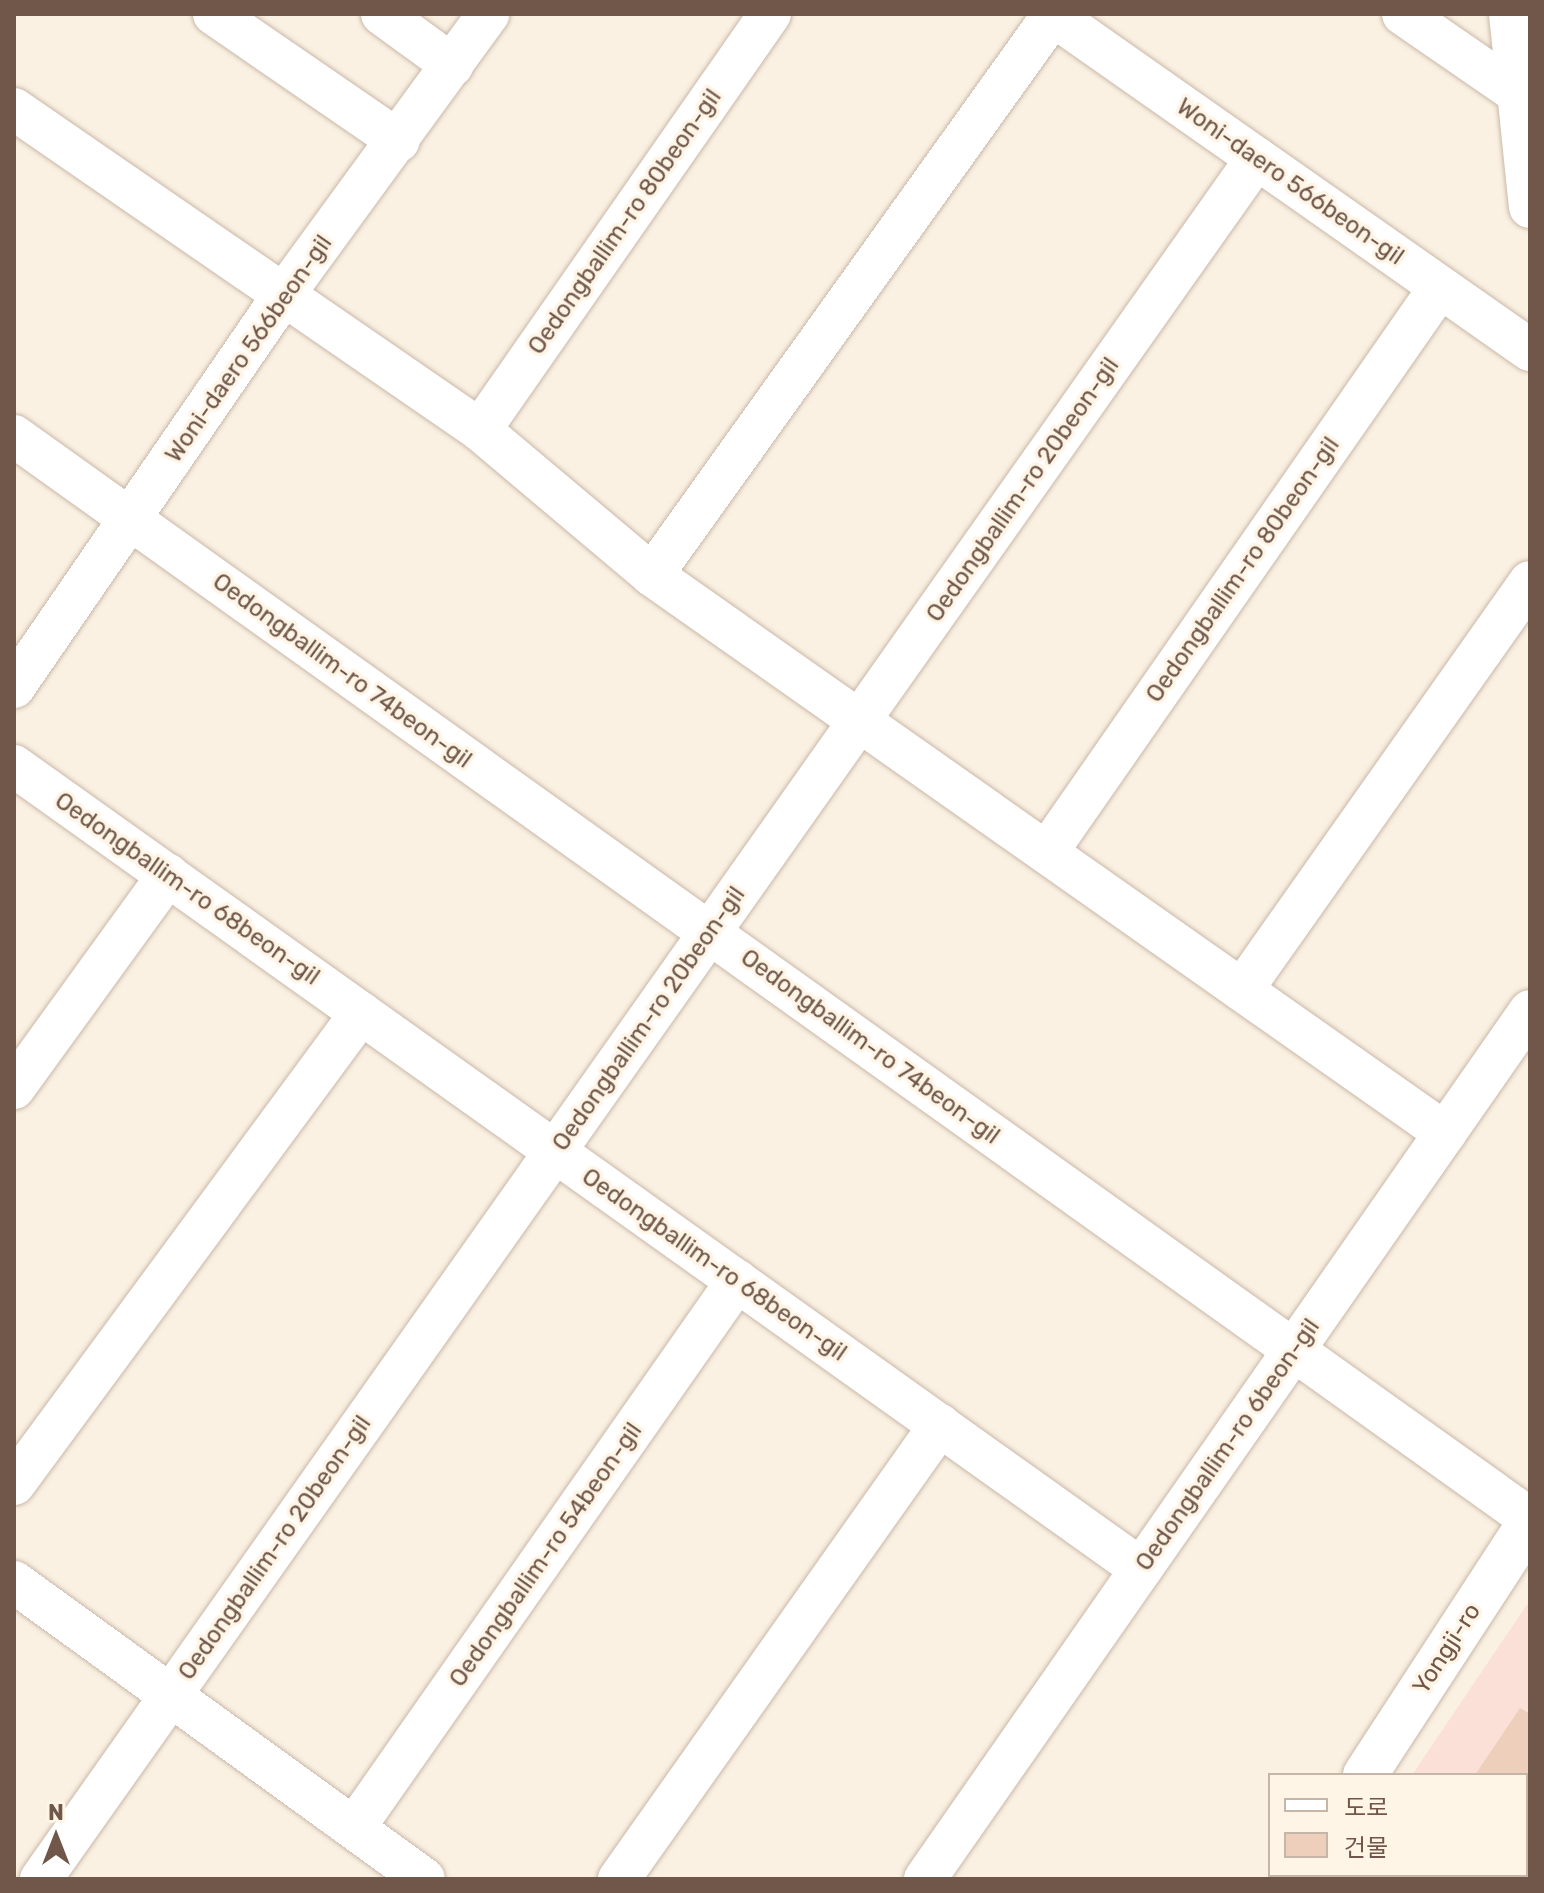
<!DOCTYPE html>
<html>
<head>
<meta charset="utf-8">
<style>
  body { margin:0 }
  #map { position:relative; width:1544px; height:1893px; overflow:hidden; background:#faf1e2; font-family:Rubik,"Noto Sans KR",sans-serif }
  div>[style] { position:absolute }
  .commercial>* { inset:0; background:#fae0d6 }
  .building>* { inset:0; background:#eecfbb }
  .roads { filter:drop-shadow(0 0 2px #cab8a9) drop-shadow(0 0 2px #cab8a9) }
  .street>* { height:42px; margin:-21px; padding:0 21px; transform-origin:21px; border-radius:21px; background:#fff }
  .secondary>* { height:44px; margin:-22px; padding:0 22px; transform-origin:22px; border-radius:22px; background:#fff }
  span { translate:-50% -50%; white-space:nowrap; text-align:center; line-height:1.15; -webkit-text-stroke:7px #fef5e7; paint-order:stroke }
  .street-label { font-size:24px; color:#70574a }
  .frame { position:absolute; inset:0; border:16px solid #70574a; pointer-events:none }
  .legend { position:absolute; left:1268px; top:1773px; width:260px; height:104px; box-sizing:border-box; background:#fef5e7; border:2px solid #c5b6a8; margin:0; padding:10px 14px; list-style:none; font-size:24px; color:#70574a }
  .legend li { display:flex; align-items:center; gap:16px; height:40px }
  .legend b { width:40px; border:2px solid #c5b6a8 }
  .north { position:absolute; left:16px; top:1797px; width:80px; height:80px; -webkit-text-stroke:6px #fef5e7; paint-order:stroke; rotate:0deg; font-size:22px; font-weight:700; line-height:32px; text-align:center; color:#70574a }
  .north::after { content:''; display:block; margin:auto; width:28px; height:36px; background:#70574a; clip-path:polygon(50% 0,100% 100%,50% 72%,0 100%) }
</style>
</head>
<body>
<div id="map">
  <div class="commercial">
    <div style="clip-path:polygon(1530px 1600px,1530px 1879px,1341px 1879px,1526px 1875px,1526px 1775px,1412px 1775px)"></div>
  </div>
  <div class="building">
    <div style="clip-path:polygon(1520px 1708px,1530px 1714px,1530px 1879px,1504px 1879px,1498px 1875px,1526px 1875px,1526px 1775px,1475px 1775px)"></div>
  </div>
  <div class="roads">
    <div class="street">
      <div style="left:214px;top:14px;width:224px;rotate:34.5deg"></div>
      <div style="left:382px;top:14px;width:87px;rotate:36.1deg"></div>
      <div style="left:1051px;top:14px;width:585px;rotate:35.05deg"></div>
      <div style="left:1403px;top:14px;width:141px;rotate:34.6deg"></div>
      <div style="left:1510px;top:14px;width:194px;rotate:84.1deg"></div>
      <div style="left:14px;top:109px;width:566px;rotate:34.56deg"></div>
      <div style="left:480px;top:430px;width:225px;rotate:40.1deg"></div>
      <div style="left:652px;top:575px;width:970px;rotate:35.13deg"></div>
      <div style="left:480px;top:430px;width:507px;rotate:-55.12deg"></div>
      <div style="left:14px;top:436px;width:1863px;rotate:35.54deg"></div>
      <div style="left:652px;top:575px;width:689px;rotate:-54.39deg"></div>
      <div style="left:14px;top:687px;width:473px;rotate:-55.5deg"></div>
      <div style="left:282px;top:297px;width:350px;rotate:-53.9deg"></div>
      <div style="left:14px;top:766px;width:1384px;rotate:35.47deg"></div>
      <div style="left:1047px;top:852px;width:688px;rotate:-55.18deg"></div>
      <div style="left:1242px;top:990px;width:499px;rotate:-54.8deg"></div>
      <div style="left:14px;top:1088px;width:263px;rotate:-54.1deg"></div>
      <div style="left:14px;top:1484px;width:585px;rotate:-53.62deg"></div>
      <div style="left:14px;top:1582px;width:506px;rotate:35.92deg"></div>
      <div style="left:354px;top:1828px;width:668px;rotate:-55deg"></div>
      <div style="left:41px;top:1879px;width:2107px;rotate:-54.76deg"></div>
      <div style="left:619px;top:1879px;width:556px;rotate:-54.74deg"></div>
      <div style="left:925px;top:1879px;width:1058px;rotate:-55.12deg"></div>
    </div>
    <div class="secondary">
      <div style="left:1365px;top:1775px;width:302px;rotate:-56.9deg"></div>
      <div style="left:1394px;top:1875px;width:6px;rotate:39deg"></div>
      <div style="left:1295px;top:1879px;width:4px;rotate:-63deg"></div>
    </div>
  </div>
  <div class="street-label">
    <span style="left:1290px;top:182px;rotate:35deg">Woni-daero 566beon-gil</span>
    <span style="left:625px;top:222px;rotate:-55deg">Oedongballim-ro 80beon-gil</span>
    <span style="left:249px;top:349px;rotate:-55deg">Woni-daero 566beon-gil</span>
    <span style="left:1023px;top:490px;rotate:-55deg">Oedongballim-ro 20beon-gil</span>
    <span style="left:1243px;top:570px;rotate:-55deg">Oedongballim-ro 80beon-gil</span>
    <span style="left:342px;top:671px;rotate:36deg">Oedongballim-ro 74beon-gil</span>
    <span style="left:187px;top:889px;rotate:35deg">Oedongballim-ro 68beon-gil</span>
    <span style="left:649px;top:1019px;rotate:-55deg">Oedongballim-ro 20beon-gil</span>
    <span style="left:870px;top:1047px;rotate:36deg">Oedongballim-ro 74beon-gil</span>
    <span style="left:714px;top:1265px;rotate:35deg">Oedongballim-ro 68beon-gil</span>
    <span style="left:1228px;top:1445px;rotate:-55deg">Oedongballim-ro 6beon-gil</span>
    <span style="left:275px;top:1548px;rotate:-55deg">Oedongballim-ro 20beon-gil</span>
    <span style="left:546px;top:1555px;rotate:-55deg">Oedongballim-ro 54beon-gil</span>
    <span style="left:1447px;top:1649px;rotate:-57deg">Yongji-ro</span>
  </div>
  <div class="frame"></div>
  <ul class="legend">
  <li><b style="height:10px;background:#fff"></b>도로</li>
  <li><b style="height:22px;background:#eecfbb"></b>건물</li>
  </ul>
  <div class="north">N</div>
</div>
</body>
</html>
